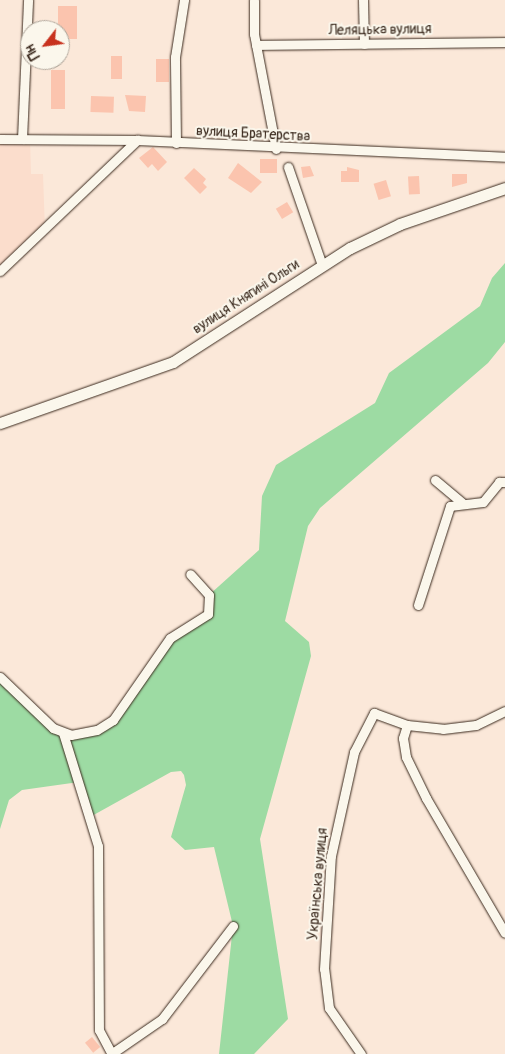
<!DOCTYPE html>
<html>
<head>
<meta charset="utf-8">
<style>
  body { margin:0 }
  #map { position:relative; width:505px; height:1054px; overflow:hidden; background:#fbe8d9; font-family:Pangolin,sans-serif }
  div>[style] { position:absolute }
  .built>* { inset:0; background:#fbddcc }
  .green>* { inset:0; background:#9ddba3 }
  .building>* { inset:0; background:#fbc4ae; transform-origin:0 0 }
  .roads { filter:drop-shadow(0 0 1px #3b2a1e) drop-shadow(0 0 1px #3b2a1e) }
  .street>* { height:9px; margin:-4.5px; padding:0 4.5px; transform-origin:4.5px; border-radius:4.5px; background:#fbf7ec }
  .secondary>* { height:11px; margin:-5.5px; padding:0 5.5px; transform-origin:5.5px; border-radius:5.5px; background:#fbf7ec }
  span { translate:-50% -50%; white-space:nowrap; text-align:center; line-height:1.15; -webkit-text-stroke:4px #fbf7ec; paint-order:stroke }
  .street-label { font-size:14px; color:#3b2a1e }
  .north { position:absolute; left:20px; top:20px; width:50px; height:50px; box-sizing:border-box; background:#fbf7ec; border:1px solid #aea59a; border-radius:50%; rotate:240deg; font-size:14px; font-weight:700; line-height:20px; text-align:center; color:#3b2a1e }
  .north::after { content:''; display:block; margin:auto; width:18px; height:22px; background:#c8321e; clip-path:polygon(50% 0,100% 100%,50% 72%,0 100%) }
</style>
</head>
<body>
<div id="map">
  <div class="built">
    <div style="clip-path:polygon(0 139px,30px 139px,31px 174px,43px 174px,45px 231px,0 271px)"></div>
  </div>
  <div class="green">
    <div style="clip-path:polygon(505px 263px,505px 342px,488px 363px,320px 508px,308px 526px,285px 621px,309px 642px,311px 656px,260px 839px,288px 1019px,254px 1054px,219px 1054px,233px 926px,214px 847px,185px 850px,171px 837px,186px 785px,184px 775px,181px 771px,171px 772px,90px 817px,79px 782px,22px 790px,9px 800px,0 829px,0 682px,63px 733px,105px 726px,164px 645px,204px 618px,209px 595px,259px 550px,262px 496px,276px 465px,375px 403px,389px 373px,480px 306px,492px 278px)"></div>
  </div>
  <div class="building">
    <div style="left:58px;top:6px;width:19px;height:33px"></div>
    <div style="left:111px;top:56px;width:11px;height:23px"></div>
    <div style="left:156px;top:59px;width:13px;height:23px"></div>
    <div style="left:51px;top:70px;width:14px;height:39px"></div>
    <div style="clip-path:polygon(125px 95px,146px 96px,145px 112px,129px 111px)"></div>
    <div style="left:91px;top:96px;width:23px;height:16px;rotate:2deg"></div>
    <div style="clip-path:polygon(153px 147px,167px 162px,158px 171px,152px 164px,148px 168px,139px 158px)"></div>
    <div style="left:260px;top:159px;width:17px;height:14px"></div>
    <div style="clip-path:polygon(238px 163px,262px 182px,251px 193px,228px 178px)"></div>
    <div style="clip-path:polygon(310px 166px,314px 176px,303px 178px,301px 167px)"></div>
    <div style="clip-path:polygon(347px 167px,359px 170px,359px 182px,341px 182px,341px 171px,347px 171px)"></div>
    <div style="clip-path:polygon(194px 168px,206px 179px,203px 183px,207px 187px,200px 194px,184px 178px)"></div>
    <div style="clip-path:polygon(452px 174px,467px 174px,467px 183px,452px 187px)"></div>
    <div style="left:419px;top:176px;width:18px;height:11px;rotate:87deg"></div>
    <div style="left:386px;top:180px;width:17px;height:13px;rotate:73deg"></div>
    <div style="left:287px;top:202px;width:12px;height:13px;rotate:59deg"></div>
    <div style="left:92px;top:1037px;width:13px;height:9px;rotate:51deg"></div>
  </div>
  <div class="roads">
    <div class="street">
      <div style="left:254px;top:0;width:34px;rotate:90deg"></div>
      <div style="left:254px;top:34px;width:117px;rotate:79.2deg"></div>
      <div style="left:363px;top:0;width:44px;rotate:88.7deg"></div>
      <div style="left:256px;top:45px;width:249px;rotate:-0.7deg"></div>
      <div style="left:0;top:139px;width:137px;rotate:0.4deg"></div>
      <div style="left:137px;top:140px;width:368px;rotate:2.6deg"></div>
      <div style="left:22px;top:139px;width:139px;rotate:-87.5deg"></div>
      <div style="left:176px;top:143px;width:86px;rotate:-90.7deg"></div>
      <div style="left:175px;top:57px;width:58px;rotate:-81deg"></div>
      <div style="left:288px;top:167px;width:104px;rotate:70.9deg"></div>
      <div style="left:0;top:271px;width:190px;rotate:-43.7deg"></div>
      <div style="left:435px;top:480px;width:35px;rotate:40deg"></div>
      <div style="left:418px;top:605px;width:104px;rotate:-72.1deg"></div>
      <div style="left:450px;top:506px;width:33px;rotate:-7deg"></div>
      <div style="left:483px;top:502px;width:26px;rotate:-51deg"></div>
      <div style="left:499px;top:482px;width:6px"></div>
      <div style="left:0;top:677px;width:74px;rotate:43.9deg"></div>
      <div style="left:53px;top:728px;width:19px;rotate:21deg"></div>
      <div style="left:71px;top:735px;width:26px;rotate:-11deg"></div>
      <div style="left:97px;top:730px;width:19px;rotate:-32deg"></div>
      <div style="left:113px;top:720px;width:100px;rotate:-55.2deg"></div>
      <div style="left:170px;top:638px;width:45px;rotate:-32.3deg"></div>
      <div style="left:208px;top:614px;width:19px;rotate:-87deg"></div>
      <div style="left:209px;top:595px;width:28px;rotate:-132deg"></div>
      <div style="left:407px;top:725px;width:14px;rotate:107deg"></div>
      <div style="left:403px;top:738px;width:19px;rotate:81deg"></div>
      <div style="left:406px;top:757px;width:46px;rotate:64deg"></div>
      <div style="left:426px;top:798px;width:156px;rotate:59.7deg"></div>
      <div style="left:63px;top:733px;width:118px;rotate:72.8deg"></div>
      <div style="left:98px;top:846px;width:184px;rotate:89.7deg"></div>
      <div style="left:99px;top:1030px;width:26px;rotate:62deg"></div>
      <div style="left:111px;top:1054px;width:62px;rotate:-34.5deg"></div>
      <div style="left:162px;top:1019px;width:117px;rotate:-52.6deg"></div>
      <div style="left:361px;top:1054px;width:56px;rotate:-124.8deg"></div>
      <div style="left:329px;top:1008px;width:39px;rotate:-97deg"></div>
      <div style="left:324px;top:969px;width:113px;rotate:-86.5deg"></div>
      <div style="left:331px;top:856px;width:107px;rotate:-77.5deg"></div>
      <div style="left:354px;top:752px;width:44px;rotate:-62.9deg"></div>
      <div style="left:374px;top:713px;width:35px;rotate:20deg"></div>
      <div style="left:407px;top:725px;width:36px;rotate:6deg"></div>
      <div style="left:443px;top:729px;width:33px;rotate:-7deg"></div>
      <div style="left:476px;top:725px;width:32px;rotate:-26deg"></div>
    </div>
    <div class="secondary">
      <div style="left:0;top:423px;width:183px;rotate:-19.4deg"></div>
      <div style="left:173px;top:362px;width:211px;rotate:-32.8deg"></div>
      <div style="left:350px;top:248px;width:55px;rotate:-25.6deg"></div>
      <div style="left:400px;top:224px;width:111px;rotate:-18.9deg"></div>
    </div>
  </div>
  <div class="street-label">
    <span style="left:380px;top:30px;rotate:-1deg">Леляцька вулиця</span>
    <span style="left:253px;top:134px;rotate:3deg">вулиця Братерства</span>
    <span style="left:246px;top:297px;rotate:-33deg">вулиця Княгині Ольги</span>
    <span style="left:318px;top:884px;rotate:-85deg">Українська вулиця</span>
  </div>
  <div class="north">Пн</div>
</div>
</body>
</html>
